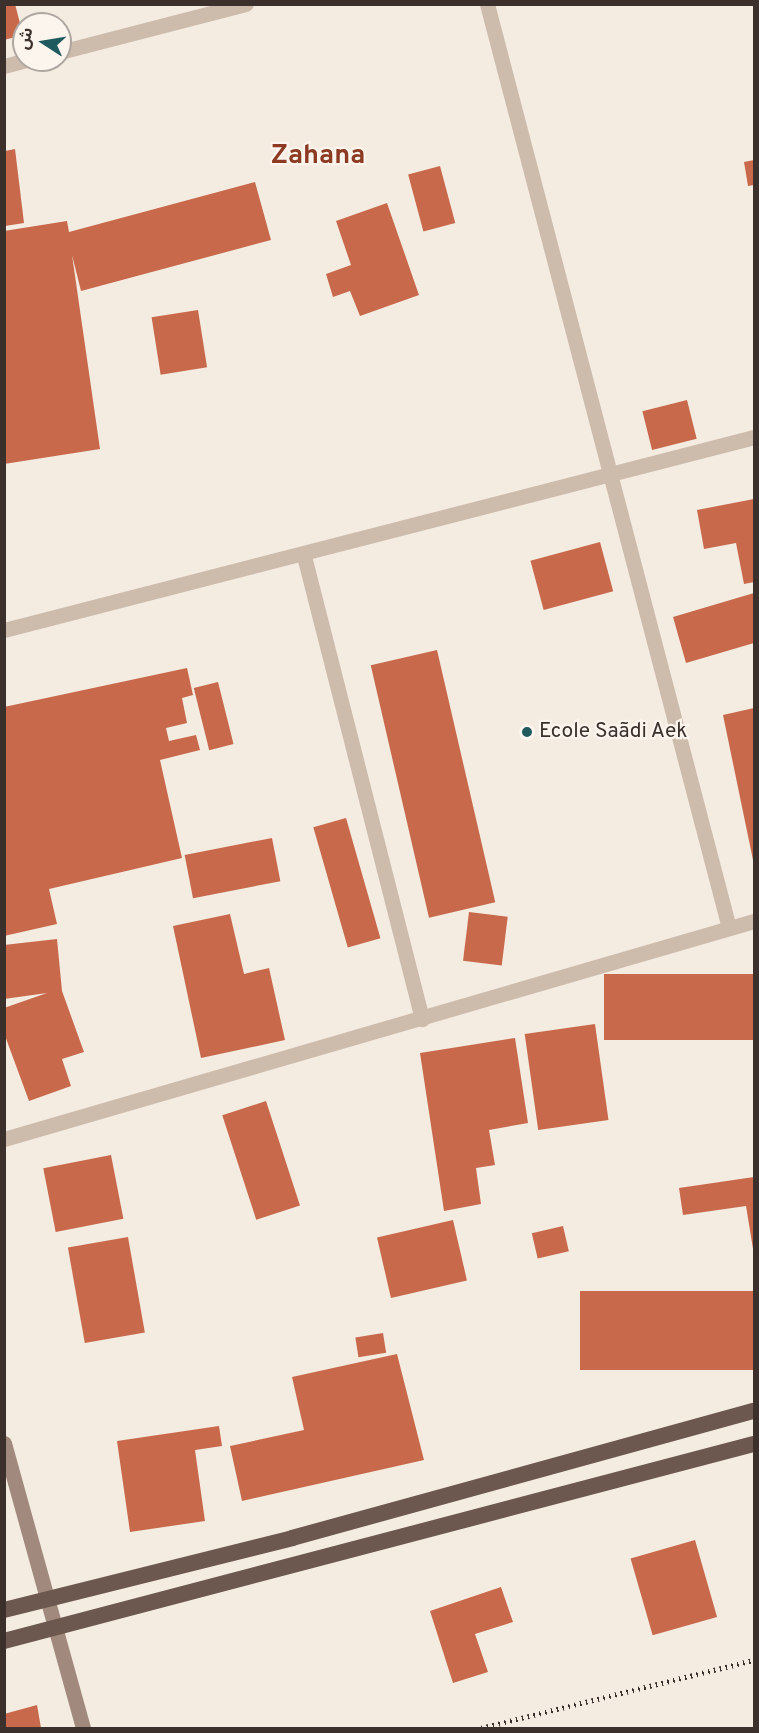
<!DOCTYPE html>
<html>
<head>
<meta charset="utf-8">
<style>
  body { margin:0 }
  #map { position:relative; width:759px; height:1733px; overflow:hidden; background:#f4ebe1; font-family:Overpass,"Noto Sans Arabic",sans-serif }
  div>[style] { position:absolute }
  .building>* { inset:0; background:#c8694b; transform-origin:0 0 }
  .minor>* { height:15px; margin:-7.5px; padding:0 7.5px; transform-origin:7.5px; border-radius:7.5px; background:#cdbbac }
  .secondary>* { height:15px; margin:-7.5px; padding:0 7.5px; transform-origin:7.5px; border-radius:7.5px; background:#a18a7d }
  .trunk>* { height:16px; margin:-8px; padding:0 8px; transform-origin:8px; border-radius:8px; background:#6c584f }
  .rail>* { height:4.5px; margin-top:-2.25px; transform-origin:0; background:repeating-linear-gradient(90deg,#3b302b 0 1.5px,transparent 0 6px) }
  .dots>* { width:16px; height:16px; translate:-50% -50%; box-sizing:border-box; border:3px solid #fbf5ee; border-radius:50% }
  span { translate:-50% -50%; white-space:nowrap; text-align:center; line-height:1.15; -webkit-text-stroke:4.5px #fbf5ee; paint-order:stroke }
  .poi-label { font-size:21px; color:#3b302b }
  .left { translate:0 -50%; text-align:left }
  .district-label { font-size:27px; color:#8c3b22; font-weight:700 }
  .frame { position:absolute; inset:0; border:6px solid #3b302b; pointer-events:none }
  .north { position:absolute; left:12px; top:12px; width:60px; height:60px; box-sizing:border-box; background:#fbf5ee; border:2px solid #aea6a0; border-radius:50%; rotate:282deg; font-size:16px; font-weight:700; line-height:24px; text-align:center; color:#3b302b }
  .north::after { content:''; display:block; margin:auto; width:21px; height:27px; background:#1f5a5e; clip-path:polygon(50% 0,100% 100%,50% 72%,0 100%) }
</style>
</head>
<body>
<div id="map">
  <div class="building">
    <div style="clip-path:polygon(4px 4px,15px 4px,23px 35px,4px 40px)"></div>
    <div style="clip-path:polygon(15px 149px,24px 223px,5px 226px,5px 151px)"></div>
    <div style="clip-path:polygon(754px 160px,754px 185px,748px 186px,744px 162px)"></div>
    <div style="left:440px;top:166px;width:59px;height:33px;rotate:75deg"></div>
    <div style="clip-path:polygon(255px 182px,271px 240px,81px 291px,72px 255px,100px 449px,4px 464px,4px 231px,67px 221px,69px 232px)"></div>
    <div style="clip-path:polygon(387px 203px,419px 295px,360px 316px,350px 291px,333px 297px,326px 274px,351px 265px,336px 221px)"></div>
    <div style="left:198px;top:310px;width:58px;height:47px;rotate:81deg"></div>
    <div style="left:687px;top:400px;width:40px;height:46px;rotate:76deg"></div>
    <div style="clip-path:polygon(754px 499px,754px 582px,744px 584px,736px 543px,704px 549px,697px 510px)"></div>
    <div style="left:600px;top:542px;width:51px;height:72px;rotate:75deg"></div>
    <div style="clip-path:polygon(754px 593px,754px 643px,686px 663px,673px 617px)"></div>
    <div style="left:437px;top:650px;width:259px;height:68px;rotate:77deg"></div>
    <div style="clip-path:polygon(187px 668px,193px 695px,182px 698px,187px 723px,166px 728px,169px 741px,196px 735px,200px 750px,160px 760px,182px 858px,49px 889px,57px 924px,4px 936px,4px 707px)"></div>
    <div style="left:218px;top:682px;width:64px;height:25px;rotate:76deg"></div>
    <div style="clip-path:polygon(754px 708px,754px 860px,753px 860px,723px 715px)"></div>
    <div style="left:346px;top:818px;width:125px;height:34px;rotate:74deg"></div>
    <div style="left:272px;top:838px;width:44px;height:89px;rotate:79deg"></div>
    <div style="left:469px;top:912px;width:39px;height:49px;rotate:7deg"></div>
    <div style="clip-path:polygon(230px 914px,244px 974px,269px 968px,285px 1040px,201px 1058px,173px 926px)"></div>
    <div style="clip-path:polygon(57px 939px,62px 991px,84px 1052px,62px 1059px,71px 1086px,29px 1101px,4px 1033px,4px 1008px,47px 993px,4px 999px,4px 945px)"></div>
    <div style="left:754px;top:974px;width:66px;height:150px;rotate:90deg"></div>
    <div style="left:595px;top:1024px;width:97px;height:71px;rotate:82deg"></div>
    <div style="clip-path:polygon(515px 1038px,528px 1123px,489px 1130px,495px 1165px,476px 1168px,481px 1204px,444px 1211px,420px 1053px)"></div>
    <div style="left:266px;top:1101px;width:110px;height:46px;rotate:72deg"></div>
    <div style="left:111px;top:1155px;width:65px;height:69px;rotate:79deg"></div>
    <div style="clip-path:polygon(754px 1177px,754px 1255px,746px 1206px,683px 1215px,679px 1188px)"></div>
    <div style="left:453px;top:1220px;width:62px;height:78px;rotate:77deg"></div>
    <div style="left:563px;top:1226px;width:26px;height:32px;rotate:77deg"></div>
    <div style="left:128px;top:1237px;width:97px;height:61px;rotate:80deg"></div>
    <div style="left:754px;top:1291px;width:79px;height:174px;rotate:90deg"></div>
    <div style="left:383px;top:1333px;width:20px;height:28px;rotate:81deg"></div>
    <div style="clip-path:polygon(397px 1354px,424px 1460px,242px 1501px,230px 1446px,304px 1430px,292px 1377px)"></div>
    <div style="clip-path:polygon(219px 1426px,222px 1446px,195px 1450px,205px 1521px,130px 1532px,117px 1441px)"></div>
    <div style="left:695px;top:1540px;width:80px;height:67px;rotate:74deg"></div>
    <div style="clip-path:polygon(501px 1587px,513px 1622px,475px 1634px,488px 1672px,453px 1683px,430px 1611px)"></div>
    <div style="clip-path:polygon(37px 1705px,41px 1728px,4px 1728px,4px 1714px)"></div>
  </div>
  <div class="minor">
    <div style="left:487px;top:4px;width:955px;rotate:75.32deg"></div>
    <div style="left:60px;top:52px;width:192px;rotate:-14.5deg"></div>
    <div style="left:4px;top:66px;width:24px;rotate:-15deg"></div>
    <div style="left:304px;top:556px;width:478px;rotate:75.7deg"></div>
    <div style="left:4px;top:630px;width:774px;rotate:-14.43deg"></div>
    <div style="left:4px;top:1139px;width:781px;rotate:-16.21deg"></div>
  </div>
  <div class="secondary">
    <div style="left:4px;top:1443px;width:296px;rotate:74.5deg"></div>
  </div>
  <div class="trunk">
    <div style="left:4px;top:1610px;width:297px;rotate:-14deg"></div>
    <div style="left:292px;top:1538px;width:479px;rotate:-15.4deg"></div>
    <div style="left:4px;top:1641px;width:775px;rotate:-14.72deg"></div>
  </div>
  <div class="rail">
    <div style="left:481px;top:1728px;width:281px;rotate:-14deg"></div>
  </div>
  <div class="dots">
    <div style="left:527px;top:732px;background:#1f5a5e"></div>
  </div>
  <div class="poi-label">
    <span class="left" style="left:539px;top:732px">Ecole Saãdi Aek</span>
  </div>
  <div class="district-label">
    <span style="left:318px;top:157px">Zahana</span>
  </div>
  <div class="frame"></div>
  <div class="north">ش</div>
</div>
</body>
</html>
